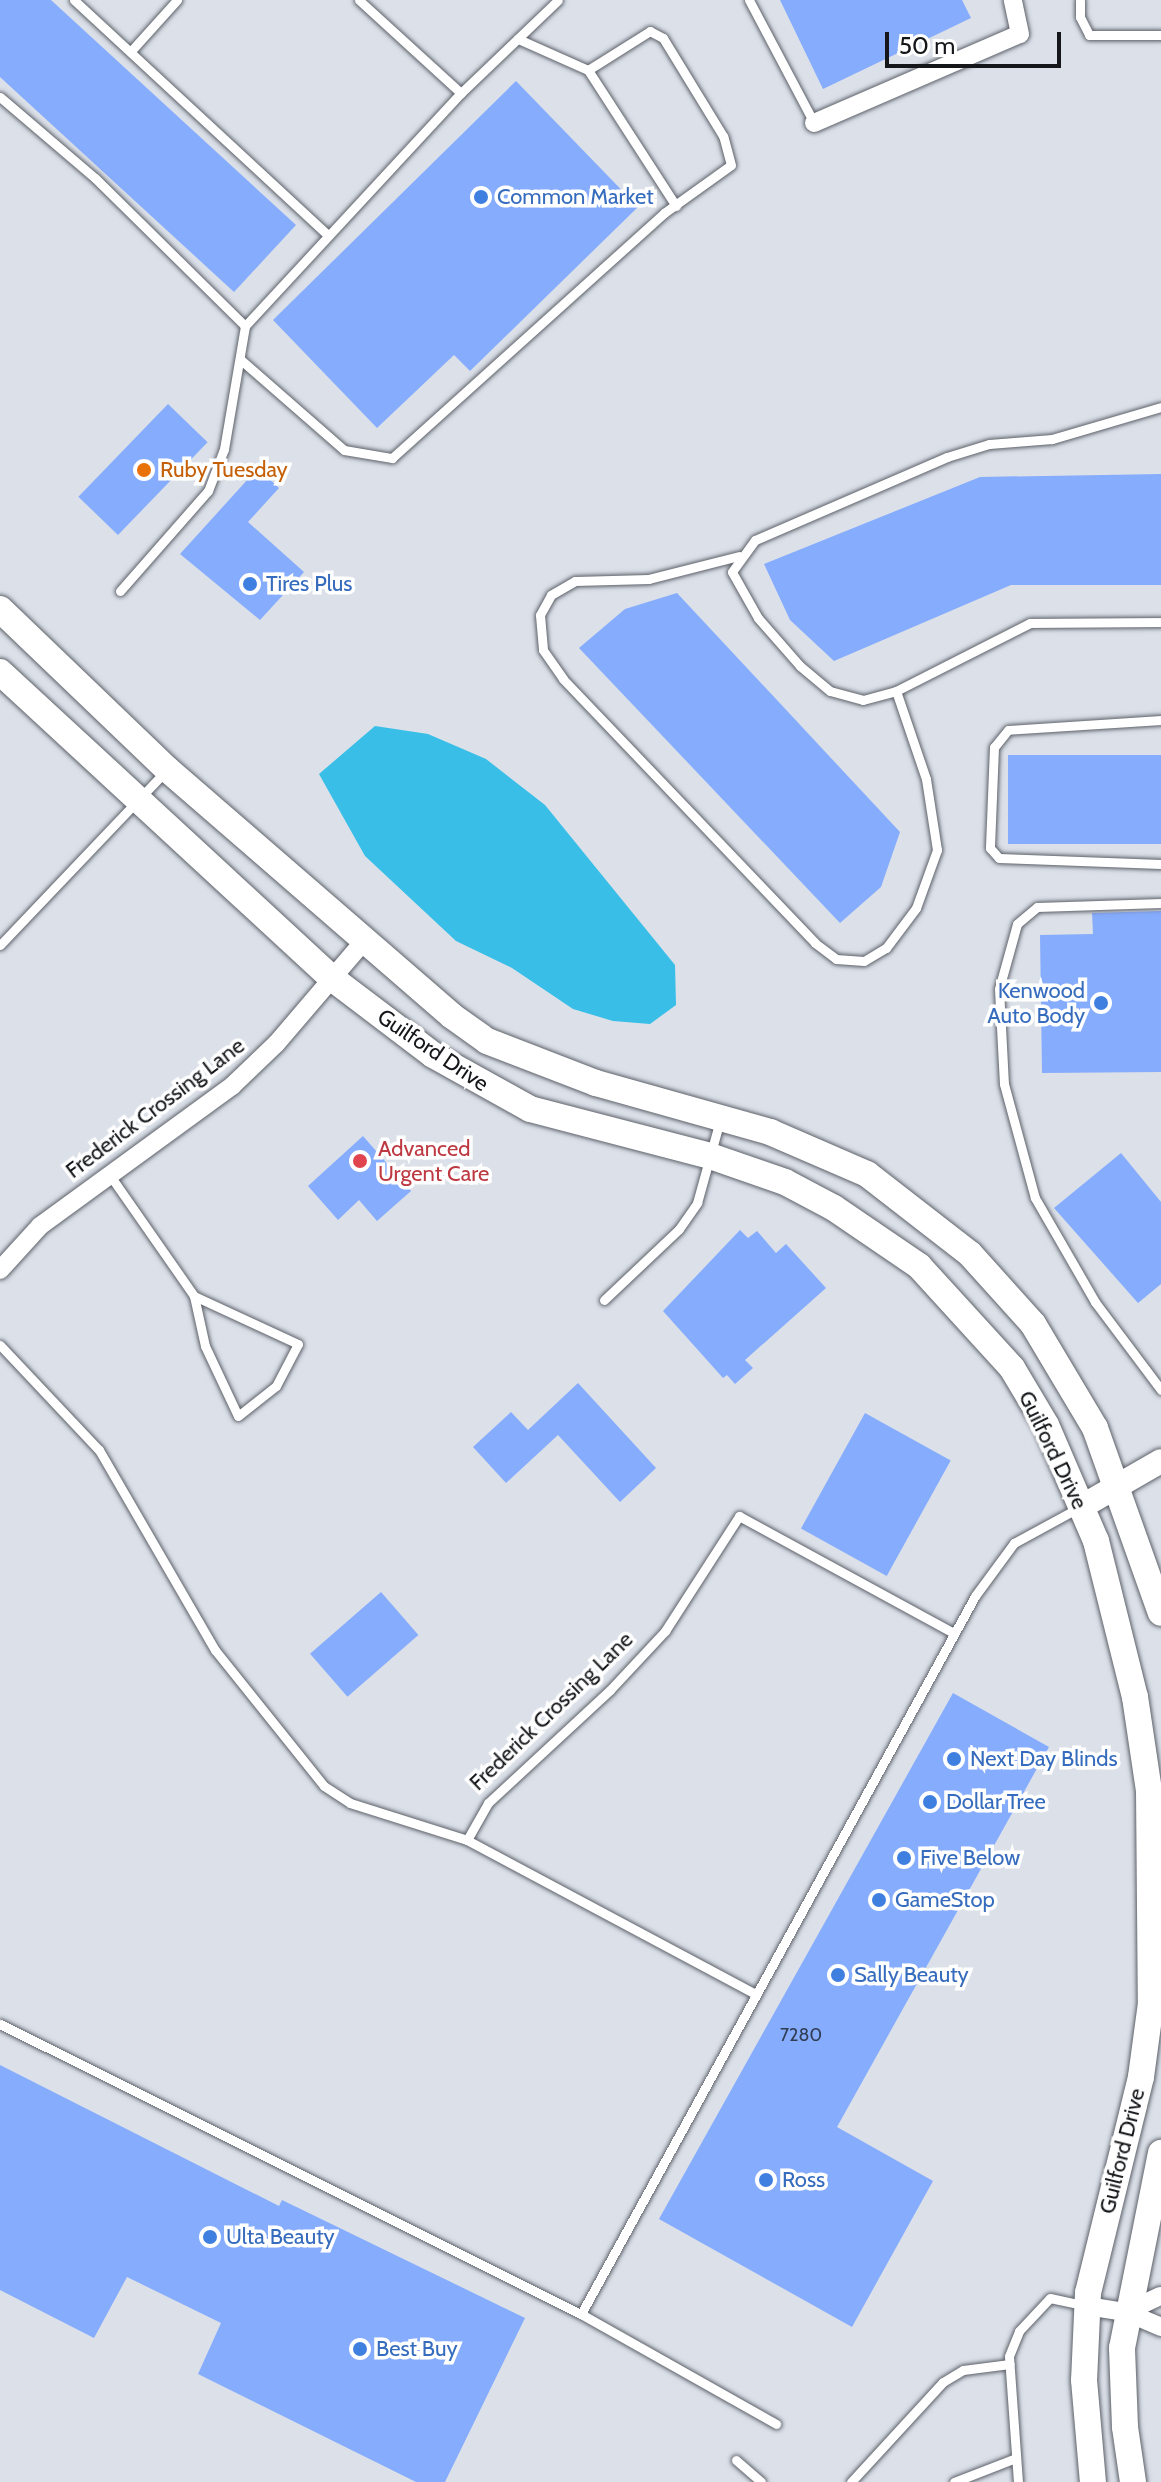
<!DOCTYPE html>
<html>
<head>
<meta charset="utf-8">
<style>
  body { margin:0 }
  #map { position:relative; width:1161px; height:2482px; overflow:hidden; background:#dbe0e9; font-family:Cabin,sans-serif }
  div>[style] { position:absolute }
  .water>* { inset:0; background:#39bee7 }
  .building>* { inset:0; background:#86acfd; transform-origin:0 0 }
  .roads { filter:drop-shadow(0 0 2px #5d6169) drop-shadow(0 0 2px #5d6169) }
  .service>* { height:9px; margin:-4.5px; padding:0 4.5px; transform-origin:4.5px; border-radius:4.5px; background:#fff }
  .minor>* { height:18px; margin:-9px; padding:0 9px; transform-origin:9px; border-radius:9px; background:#fff }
  .tertiary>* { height:24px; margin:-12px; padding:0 12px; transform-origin:12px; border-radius:12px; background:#fff }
  .secondary>* { height:26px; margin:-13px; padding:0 13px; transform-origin:13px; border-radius:13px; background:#fff }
  .dots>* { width:22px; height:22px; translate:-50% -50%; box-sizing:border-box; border:4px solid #fff; border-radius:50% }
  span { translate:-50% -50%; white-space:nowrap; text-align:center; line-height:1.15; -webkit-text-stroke:7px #fff; paint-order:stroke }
  .number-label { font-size:18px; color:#303c52 }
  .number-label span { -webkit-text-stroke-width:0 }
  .shop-label { font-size:22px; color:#366cbe }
  .left { translate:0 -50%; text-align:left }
  .right { translate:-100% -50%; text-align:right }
  .food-label { font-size:22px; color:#c56008 }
  .street-label { font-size:22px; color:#141619 }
  .health-label { font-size:22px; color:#be3a42 }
  .scale { position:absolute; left:885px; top:32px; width:176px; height:36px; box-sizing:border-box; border:4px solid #141619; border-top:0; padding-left:10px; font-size:24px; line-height:28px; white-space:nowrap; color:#141619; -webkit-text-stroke:6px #fff; paint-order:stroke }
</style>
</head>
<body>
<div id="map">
  <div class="water">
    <div style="clip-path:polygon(375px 726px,428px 734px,486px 759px,545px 805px,675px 965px,676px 1005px,650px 1024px,613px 1021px,573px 1009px,512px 968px,456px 941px,365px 856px,319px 774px)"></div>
  </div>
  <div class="building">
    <div style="clip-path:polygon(0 0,51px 0,296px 225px,234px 292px,0 77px)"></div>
    <div style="clip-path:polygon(780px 0,962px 0,971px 18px,823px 89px)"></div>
    <div style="clip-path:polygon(516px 81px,638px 207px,470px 371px,454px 355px,377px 428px,273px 320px)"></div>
    <div style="left:168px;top:404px;width:55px;height:129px;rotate:44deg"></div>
    <div style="clip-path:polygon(258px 468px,279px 488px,248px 522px,304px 572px,260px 620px,180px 554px)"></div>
    <div style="clip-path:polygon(1161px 474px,1161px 585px,1011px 585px,834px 661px,790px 620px,764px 564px,980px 477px)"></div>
    <div style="clip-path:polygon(677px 593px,900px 832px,881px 887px,840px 923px,579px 648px,625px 609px)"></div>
    <div style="left:1161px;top:755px;width:89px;height:153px;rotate:90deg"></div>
    <div style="clip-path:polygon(1161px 911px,1161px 1072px,1042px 1073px,1040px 935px,1093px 934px,1092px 913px)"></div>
    <div style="clip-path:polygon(363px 1136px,411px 1191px,377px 1221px,359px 1200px,338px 1220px,308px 1186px)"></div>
    <div style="clip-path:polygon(1121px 1153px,1161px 1202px,1161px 1284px,1138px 1303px,1054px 1208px)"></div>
    <div style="clip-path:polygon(740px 1230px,748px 1238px,757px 1231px,776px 1253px,786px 1244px,826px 1288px,745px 1360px,753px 1368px,735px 1384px,727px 1375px,723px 1378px,663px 1311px)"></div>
    <div style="clip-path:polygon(578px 1383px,656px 1468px,620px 1502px,558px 1435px,506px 1483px,473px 1447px,511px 1412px,528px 1430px)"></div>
    <div style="left:865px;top:1413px;width:98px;height:132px;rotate:29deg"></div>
    <div style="left:381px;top:1592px;width:57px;height:94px;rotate:49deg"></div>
    <div style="clip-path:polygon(953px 1693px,1049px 1747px,837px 2127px,933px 2181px,852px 2327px,659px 2219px)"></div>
    <div style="clip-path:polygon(0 2065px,279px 2206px,282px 2200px,525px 2318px,445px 2482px,416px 2482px,198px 2374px,221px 2323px,127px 2277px,94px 2338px,0 2290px)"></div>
  </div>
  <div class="roads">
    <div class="service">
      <div style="left:74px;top:0;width:345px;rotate:42.8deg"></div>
      <div style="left:359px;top:0;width:138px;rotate:42.4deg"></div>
      <div style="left:749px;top:0;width:139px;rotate:62.1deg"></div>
      <div style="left:1080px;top:0;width:17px;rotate:90deg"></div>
      <div style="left:1080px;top:17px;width:20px;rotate:63deg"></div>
      <div style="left:1089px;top:35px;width:72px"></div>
      <div style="left:131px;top:51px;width:69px;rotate:-48deg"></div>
      <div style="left:588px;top:70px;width:162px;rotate:57.1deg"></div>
      <div style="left:0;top:97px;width:125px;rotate:40.5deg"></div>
      <div style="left:95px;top:178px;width:211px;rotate:44.6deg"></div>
      <div style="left:241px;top:360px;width:137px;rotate:41.1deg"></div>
      <div style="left:344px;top:450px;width:49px;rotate:9.5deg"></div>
      <div style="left:392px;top:458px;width:366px;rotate:-42deg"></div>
      <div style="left:664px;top:213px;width:82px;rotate:-35.6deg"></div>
      <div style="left:731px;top:165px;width:30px;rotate:-105deg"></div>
      <div style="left:723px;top:136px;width:115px;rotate:-121.5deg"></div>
      <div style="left:663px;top:38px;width:15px;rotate:-152deg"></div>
      <div style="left:650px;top:31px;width:73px;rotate:147.8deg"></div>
      <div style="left:588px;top:70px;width:77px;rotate:-156.1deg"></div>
      <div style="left:1161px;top:407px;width:114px;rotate:163.6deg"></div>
      <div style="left:1052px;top:439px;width:63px;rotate:175.5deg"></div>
      <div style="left:989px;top:444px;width:44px;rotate:162.8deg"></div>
      <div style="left:947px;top:457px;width:209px;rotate:156.6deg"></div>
      <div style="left:755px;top:540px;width:39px;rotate:126deg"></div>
      <div style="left:732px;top:572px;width:53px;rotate:60.5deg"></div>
      <div style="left:758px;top:618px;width:64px;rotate:48.8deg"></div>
      <div style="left:800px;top:666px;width:39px;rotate:40deg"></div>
      <div style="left:830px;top:691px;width:34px;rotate:15deg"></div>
      <div style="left:863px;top:700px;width:34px;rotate:-15deg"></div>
      <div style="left:896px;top:691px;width:150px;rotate:-26.9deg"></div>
      <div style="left:1030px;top:623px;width:131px;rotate:-0.4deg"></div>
      <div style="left:739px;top:556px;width:93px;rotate:165.7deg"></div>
      <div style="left:649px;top:579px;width:74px;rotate:178.5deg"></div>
      <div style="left:575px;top:581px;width:28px;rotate:150deg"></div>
      <div style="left:551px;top:595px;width:23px;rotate:119deg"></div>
      <div style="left:540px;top:615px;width:35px;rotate:85deg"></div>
      <div style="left:543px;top:650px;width:35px;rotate:55deg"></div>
      <div style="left:563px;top:679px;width:365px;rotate:46.3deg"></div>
      <div style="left:815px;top:943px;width:26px;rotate:37deg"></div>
      <div style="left:836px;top:959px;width:28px;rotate:4deg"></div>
      <div style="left:864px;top:961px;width:26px;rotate:-31deg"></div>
      <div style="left:886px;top:948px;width:50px;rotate:-53.1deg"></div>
      <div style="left:916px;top:908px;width:62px;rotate:-70.1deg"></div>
      <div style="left:937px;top:850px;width:72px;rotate:-98.8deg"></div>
      <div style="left:926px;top:779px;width:93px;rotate:-108.8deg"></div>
      <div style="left:120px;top:591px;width:133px;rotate:-48.7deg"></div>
      <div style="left:208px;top:491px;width:45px;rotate:-69.1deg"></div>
      <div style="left:224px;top:449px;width:125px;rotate:-80.3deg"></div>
      <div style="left:245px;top:326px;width:318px;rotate:-47.2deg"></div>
      <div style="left:461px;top:93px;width:134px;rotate:-43.8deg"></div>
      <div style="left:1161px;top:720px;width:153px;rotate:176.3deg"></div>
      <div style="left:1008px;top:730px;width:22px;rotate:129deg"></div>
      <div style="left:994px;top:747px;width:101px;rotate:92.3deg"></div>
      <div style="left:990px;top:848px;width:13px;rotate:48deg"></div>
      <div style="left:999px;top:858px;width:162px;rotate:2.1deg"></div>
      <div style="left:1161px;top:903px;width:124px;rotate:178.2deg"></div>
      <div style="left:1037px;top:907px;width:26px;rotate:140deg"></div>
      <div style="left:1017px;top:924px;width:67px;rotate:105.5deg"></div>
      <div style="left:999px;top:989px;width:95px;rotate:87deg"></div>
      <div style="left:1004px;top:1084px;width:118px;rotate:74.8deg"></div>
      <div style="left:1035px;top:1198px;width:120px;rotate:60deg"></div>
      <div style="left:1095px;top:1302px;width:110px;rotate:53.1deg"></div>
      <div style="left:0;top:945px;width:239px;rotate:-46.4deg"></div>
      <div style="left:109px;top:1174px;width:149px;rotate:55.1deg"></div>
      <div style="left:194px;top:1296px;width:51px;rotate:77.6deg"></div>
      <div style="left:205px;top:1346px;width:77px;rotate:64.8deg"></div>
      <div style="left:238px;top:1416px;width:48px;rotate:-38.3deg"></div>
      <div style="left:276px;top:1386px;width:47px;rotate:-62.4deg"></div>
      <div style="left:298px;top:1344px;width:115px;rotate:-155.2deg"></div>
      <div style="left:604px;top:1300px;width:103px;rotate:-43.4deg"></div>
      <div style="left:679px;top:1229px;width:32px;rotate:-55deg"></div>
      <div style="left:697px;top:1203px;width:86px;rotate:-74.5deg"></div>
      <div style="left:0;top:1345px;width:144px;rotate:46.7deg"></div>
      <div style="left:99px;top:1450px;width:231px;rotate:59.9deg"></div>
      <div style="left:215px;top:1650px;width:174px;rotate:51.3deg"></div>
      <div style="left:324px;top:1786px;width:31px;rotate:33deg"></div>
      <div style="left:350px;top:1803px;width:123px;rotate:17.5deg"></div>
      <div style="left:467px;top:1840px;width:327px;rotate:28.1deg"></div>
      <div style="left:467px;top:1840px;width:43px;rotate:-60.4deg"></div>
      <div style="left:488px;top:1803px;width:166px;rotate:-42.8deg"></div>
      <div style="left:610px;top:1690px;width:81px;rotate:-47deg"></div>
      <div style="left:665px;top:1631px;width:137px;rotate:-57.2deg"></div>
      <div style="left:739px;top:1516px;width:245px;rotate:28.6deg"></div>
      <div style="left:0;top:2024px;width:649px;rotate:26.53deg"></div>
      <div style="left:581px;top:2314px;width:224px;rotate:29.4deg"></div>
      <div style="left:581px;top:2314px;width:819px;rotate:-61.24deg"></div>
      <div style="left:975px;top:1596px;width:66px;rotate:-53.7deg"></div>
      <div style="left:1014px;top:1543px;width:75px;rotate:-28.6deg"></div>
      <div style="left:736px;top:2460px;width:33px;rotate:41deg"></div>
      <div style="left:851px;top:2482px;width:136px;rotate:-47.4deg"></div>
      <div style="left:943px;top:2382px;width:23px;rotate:-31deg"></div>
      <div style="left:963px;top:2370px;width:47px;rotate:-7.3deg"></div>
      <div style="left:954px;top:2482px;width:66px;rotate:-21.2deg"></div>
      <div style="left:1018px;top:2482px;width:126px;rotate:-94.1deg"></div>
      <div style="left:1009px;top:2356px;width:27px;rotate:-68deg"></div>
      <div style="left:1019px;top:2331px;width:45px;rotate:-46.8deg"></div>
      <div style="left:1050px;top:2298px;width:35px;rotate:12deg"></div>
    </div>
    <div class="minor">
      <div style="left:814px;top:123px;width:224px;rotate:-23.4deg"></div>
      <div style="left:1020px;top:34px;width:35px;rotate:-102deg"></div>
      <div style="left:0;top:1270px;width:59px;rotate:-47.7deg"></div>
      <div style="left:40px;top:1226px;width:238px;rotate:-36.1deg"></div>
      <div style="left:232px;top:1086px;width:61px;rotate:-43.7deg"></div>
      <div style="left:276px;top:1044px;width:135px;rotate:-49.5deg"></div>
      <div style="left:1087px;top:2306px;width:39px;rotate:9deg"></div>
      <div style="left:1126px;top:2312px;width:38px;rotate:23deg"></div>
      <div style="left:1126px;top:2312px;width:38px;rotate:-25deg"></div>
    </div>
    <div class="tertiary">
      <div style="left:1081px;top:1507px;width:92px;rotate:-29.9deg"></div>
    </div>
    <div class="secondary">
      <div style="left:0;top:609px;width:231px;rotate:43.8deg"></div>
      <div style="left:167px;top:769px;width:377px;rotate:40.9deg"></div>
      <div style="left:452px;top:1016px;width:43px;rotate:35.5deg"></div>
      <div style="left:487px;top:1041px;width:117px;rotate:21.1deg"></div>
      <div style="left:596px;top:1083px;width:181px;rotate:15.7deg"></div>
      <div style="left:770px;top:1132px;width:106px;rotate:23.4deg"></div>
      <div style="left:867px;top:1174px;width:130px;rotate:37.8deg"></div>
      <div style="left:970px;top:1254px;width:94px;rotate:48deg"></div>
      <div style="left:1033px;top:1324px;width:121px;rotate:59.2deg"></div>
      <div style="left:1095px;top:1428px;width:196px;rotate:70.4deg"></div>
      <div style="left:0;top:672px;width:453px;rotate:42.7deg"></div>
      <div style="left:333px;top:979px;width:126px;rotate:37.2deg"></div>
      <div style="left:433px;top:1055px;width:111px;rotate:29.1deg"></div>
      <div style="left:530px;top:1109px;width:186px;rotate:14.6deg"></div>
      <div style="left:710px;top:1156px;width:79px;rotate:19.1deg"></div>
      <div style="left:785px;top:1182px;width:55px;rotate:28deg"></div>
      <div style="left:834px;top:1208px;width:103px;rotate:34.3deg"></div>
      <div style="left:919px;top:1266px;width:138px;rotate:47.6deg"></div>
      <div style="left:1012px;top:1368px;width:66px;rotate:59.2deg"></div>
      <div style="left:1046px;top:1425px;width:126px;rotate:66.7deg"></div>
      <div style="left:1096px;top:1541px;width:161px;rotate:76deg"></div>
      <div style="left:1135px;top:1697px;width:95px;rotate:81.5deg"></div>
      <div style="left:1149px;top:1791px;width:212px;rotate:89.5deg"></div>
      <div style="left:1151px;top:2003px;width:75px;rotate:97.7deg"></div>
      <div style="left:1141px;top:2077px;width:222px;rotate:103.8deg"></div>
      <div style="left:1088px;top:2293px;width:87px;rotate:92.6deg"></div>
      <div style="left:1084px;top:2380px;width:102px;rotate:85deg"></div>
      <div style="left:1133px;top:2482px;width:56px;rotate:-98.3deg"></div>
      <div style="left:1125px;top:2427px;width:79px;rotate:-92.2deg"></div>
      <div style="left:1122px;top:2348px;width:199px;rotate:-78.7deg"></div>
    </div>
  </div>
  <div class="dots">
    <div style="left:481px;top:197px;background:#3f7fe0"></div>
    <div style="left:144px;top:470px;background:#e8710a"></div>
    <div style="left:250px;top:584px;background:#3f7fe0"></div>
    <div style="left:1101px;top:1003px;background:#3f7fe0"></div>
    <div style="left:360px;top:1161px;background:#e0444e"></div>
    <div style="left:954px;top:1759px;background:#3f7fe0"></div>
    <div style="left:930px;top:1802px;background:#3f7fe0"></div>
    <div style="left:904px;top:1858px;background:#3f7fe0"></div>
    <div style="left:879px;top:1900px;background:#3f7fe0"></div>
    <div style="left:838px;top:1975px;background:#3f7fe0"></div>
    <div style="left:766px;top:2180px;background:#3f7fe0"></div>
    <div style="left:210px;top:2237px;background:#3f7fe0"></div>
    <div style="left:360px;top:2349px;background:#3f7fe0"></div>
  </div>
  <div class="number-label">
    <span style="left:801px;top:2035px">7280</span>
  </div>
  <div class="shop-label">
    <span class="left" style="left:497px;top:197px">Common Market</span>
    <span class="left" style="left:266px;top:584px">Tires Plus</span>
    <span class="right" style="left:1085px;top:1003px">Kenwood<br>Auto Body</span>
    <span class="left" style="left:970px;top:1759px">Next Day Blinds</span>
    <span class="left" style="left:946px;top:1802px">Dollar Tree</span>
    <span class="left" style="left:920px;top:1858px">Five Below</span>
    <span class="left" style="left:895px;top:1900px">GameStop</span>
    <span class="left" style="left:854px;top:1975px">Sally Beauty</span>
    <span class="left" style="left:782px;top:2180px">Ross</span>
    <span class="left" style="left:226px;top:2237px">Ulta Beauty</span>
    <span class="left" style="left:376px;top:2349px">Best Buy</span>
  </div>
  <div class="food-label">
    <span class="left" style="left:160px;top:470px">Ruby Tuesday</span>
  </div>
  <div class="street-label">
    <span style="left:433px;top:1050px;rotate:34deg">Guilford Drive</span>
    <span style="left:155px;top:1108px;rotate:-37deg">Frederick Crossing Lane</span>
    <span style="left:1053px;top:1450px;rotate:64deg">Guilford Drive</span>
    <span style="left:551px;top:1711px;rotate:-44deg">Frederick Crossing Lane</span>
    <span style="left:1122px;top:2151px;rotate:-76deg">Guilford Drive</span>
  </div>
  <div class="health-label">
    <span class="left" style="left:378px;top:1161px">Advanced<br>Urgent Care</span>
  </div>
  <div class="scale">50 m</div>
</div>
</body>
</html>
